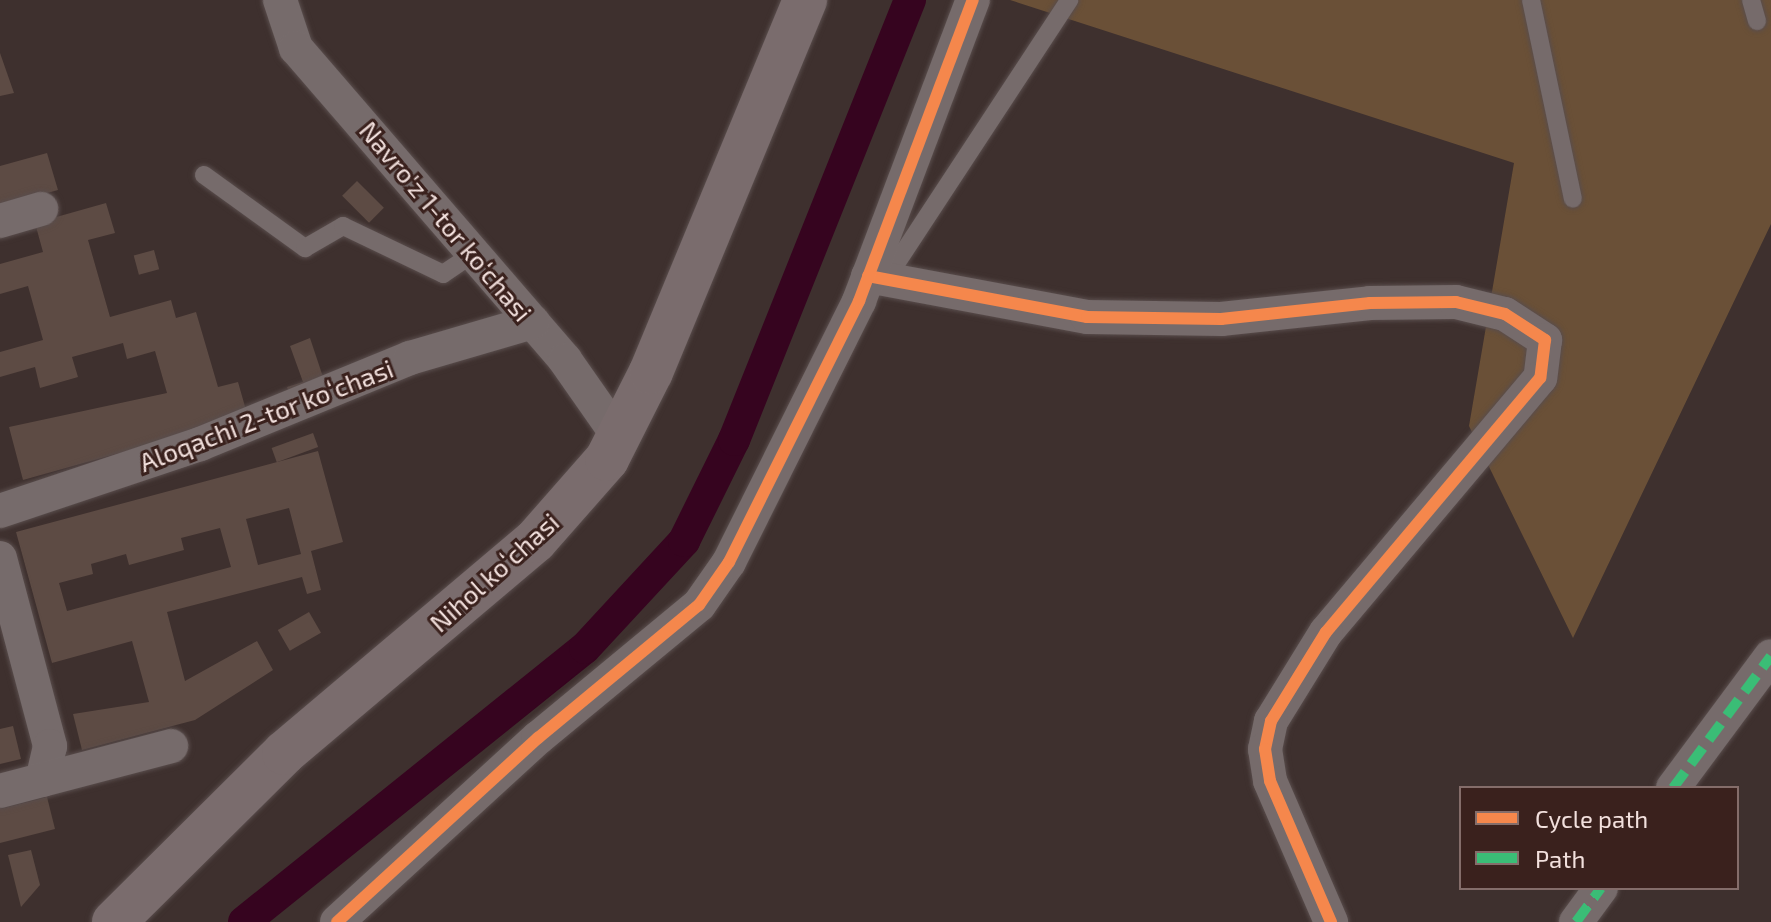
<!DOCTYPE html>
<html>
<head>
<meta charset="utf-8">
<style>
  body { margin:0 }
  #map { position:relative; width:1771px; height:922px; overflow:hidden; background:#3e302e; font-family:"Exo 2",sans-serif }
  div>[style] { position:absolute }
  .green>* { inset:0; background:#6a5037 }
  .canal>* { height:32px; margin:-16px; padding:0 16px; transform-origin:16px; border-radius:16px; background:#36041f }
  .building>* { inset:0; background:#5d4b44; transform-origin:0 0 }
  .roads { filter:drop-shadow(0 0 2px #594d4c) drop-shadow(0 0 2px #594d4c) }
  .service>* { height:18px; margin:-9px; padding:0 9px; transform-origin:9px; border-radius:9px; background:#766b6b }
  .minor>* { height:34px; margin:-17px; padding:0 17px; transform-origin:17px; border-radius:17px; background:#766b6b }
  .secondary>* { height:44px; margin:-22px; padding:0 22px; transform-origin:22px; border-radius:22px; background:#7a6c6d }
  .quiet>* { height:10px; margin-top:-5px; transform-origin:0; background:repeating-linear-gradient(90deg,#3abd76 0 20px,transparent 0 30px) }
  .cycleway>* { height:12px; margin:-6px; padding:0 6px; transform-origin:6px; border-radius:6px; background:#f5874c }
  span { translate:-50% -50%; white-space:nowrap; text-align:center; line-height:1.15; -webkit-text-stroke:6px #3a211d; paint-order:stroke }
  .street-label { font-size:26px; color:#f2e0dd }
  .legend { position:absolute; left:1459px; top:786px; width:280px; height:104px; box-sizing:border-box; background:#3a211d; border:2px solid #846d6a; margin:0; padding:10px 14px; list-style:none; font-size:24px; color:#f2e0dd }
  .legend li { display:flex; align-items:center; gap:16px; height:40px }
  .legend b { width:40px; border:2px solid #846d6a }
</style>
</head>
<body>
<div id="map">
  <div class="green">
    <div style="clip-path:polygon(1010px 0,1771px 0,1771px 224px,1573px 638px,1469px 426px,1514px 163px)"></div>
  </div>
  <div class="canal">
    <div style="left:244px;top:922px;width:437px;rotate:-38.8deg"></div>
    <div style="left:585px;top:648px;width:146px;rotate:-47.2deg"></div>
    <div style="left:684px;top:541px;width:113px;rotate:-63.7deg"></div>
    <div style="left:734px;top:440px;width:474px;rotate:-68.2deg"></div>
  </div>
  <div class="building">
    <div style="clip-path:polygon(0 53px,14px 93px,0 96px)"></div>
    <div style="clip-path:polygon(47px 153px,58px 190px,0 206px,0 166px)"></div>
    <div style="left:357px;top:181px;width:38px;height:21px;rotate:45deg"></div>
    <div style="clip-path:polygon(106px 203px,115px 233px,88px 240px,110px 317px,171px 300px,176px 318px,196px 312px,218px 387px,238px 382px,248px 417px,23px 480px,9px 427px,167px 393px,155px 351px,127px 359px,123px 343px,72px 357px,78px 377px,40px 388px,35px 367px,0 377px,0 352px,43px 340px,28px 286px,0 294px,0 264px,43px 252px,35px 223px)"></div>
    <div style="left:154px;top:250px;width:20px;height:21px;rotate:75deg"></div>
    <div style="clip-path:polygon(310px 338px,326px 386px,291px 398px,287px 387px,303px 382px,290px 346px)"></div>
    <div style="left:313px;top:433px;width:15px;height:44px;rotate:70deg"></div>
    <div style="clip-path:polygon(evenodd,318px 451px,343px 542px,311px 551px,321px 590px,307px 594px,302px 577px,167px 612px,185px 681px,257px 641px,273px 670px,195px 720px,82px 750px,73px 714px,149px 702px,132px 641px,52px 663px,16px 532px,318px 451px,289px 508px,301px 554px,258px 565px,246px 519px,289px 508px,318px 451px,220px 528px,231px 567px,67px 611px,59px 583px,93px 574px,91px 564px,126px 554px,129px 565px,184px 550px,181px 538px,220px 528px)"></div>
    <div style="left:309px;top:612px;width:24px;height:36px;rotate:60deg"></div>
    <div style="clip-path:polygon(13px 726px,21px 759px,0 764px,0 729px)"></div>
    <div style="clip-path:polygon(47px 797px,55px 829px,0 843px,0 809px)"></div>
    <div style="clip-path:polygon(31px 850px,40px 885px,21px 907px,8px 855px)"></div>
  </div>
  <div class="roads">
    <div class="service">
      <div style="left:1531px;top:0;width:203px;rotate:78.1deg"></div>
      <div style="left:1751px;top:0;width:22px;rotate:74deg"></div>
      <div style="left:204px;top:175px;width:125px;rotate:35.9deg"></div>
      <div style="left:305px;top:248px;width:44px;rotate:-30.1deg"></div>
      <div style="left:343px;top:226px;width:111px;rotate:25.6deg"></div>
      <div style="left:443px;top:274px;width:32px;rotate:-34deg"></div>
      <div style="left:886px;top:279px;width:334px;rotate:-56.7deg"></div>
    </div>
    <div class="minor">
      <div style="left:280px;top:0;width:51px;rotate:71.6deg"></div>
      <div style="left:296px;top:48px;width:412px;rotate:49.2deg"></div>
      <div style="left:565px;top:360px;width:98px;rotate:55deg"></div>
      <div style="left:0;top:221px;width:43px;rotate:-16.3deg"></div>
      <div style="left:868px;top:276px;width:223px;rotate:10.6deg"></div>
      <div style="left:1087px;top:317px;width:134px;rotate:0.9deg"></div>
      <div style="left:1221px;top:319px;width:150px;rotate:-6.1deg"></div>
      <div style="left:1370px;top:303px;width:86px;rotate:-0.7deg"></div>
      <div style="left:1456px;top:302px;width:50px;rotate:13.8deg"></div>
      <div style="left:1505px;top:314px;width:48px;rotate:33deg"></div>
      <div style="left:1545px;top:340px;width:38px;rotate:97deg"></div>
      <div style="left:1540px;top:378px;width:332px;rotate:130.1deg"></div>
      <div style="left:1326px;top:632px;width:105px;rotate:121.7deg"></div>
      <div style="left:1271px;top:721px;width:29px;rotate:102deg"></div>
      <div style="left:1265px;top:749px;width:32px;rotate:81deg"></div>
      <div style="left:1270px;top:781px;width:154px;rotate:66.6deg"></div>
      <div style="left:0;top:511px;width:211px;rotate:-18.5deg"></div>
      <div style="left:200px;top:444px;width:227px;rotate:-22.3deg"></div>
      <div style="left:410px;top:358px;width:128px;rotate:-16.3deg"></div>
      <div style="left:0;top:558px;width:195px;rotate:75.1deg"></div>
      <div style="left:50px;top:746px;width:35px;rotate:103deg"></div>
      <div style="left:1673px;top:788px;width:164px;rotate:-53.4deg"></div>
      <div style="left:0;top:791px;width:177px;rotate:-14.7deg"></div>
      <div style="left:337px;top:922px;width:273px;rotate:-42.5deg"></div>
      <div style="left:538px;top:738px;width:209px;rotate:-39.6deg"></div>
      <div style="left:699px;top:605px;width:52px;rotate:-55.1deg"></div>
      <div style="left:729px;top:562px;width:292px;rotate:-63.5deg"></div>
      <div style="left:859px;top:301px;width:322px;rotate:-69.3deg"></div>
      <div style="left:1576px;top:922px;width:42px;rotate:-53.7deg"></div>
    </div>
    <div class="secondary">
      <div style="left:114px;top:922px;width:240px;rotate:-44.8deg"></div>
      <div style="left:284px;top:753px;width:329px;rotate:-40.2deg"></div>
      <div style="left:535px;top:541px;width:109px;rotate:-48.7deg"></div>
      <div style="left:607px;top:459px;width:97px;rotate:-63.2deg"></div>
      <div style="left:651px;top:372px;width:403px;rotate:-67.5deg"></div>
    </div>
  </div>
  <div class="quiet">
    <div style="left:1673px;top:788px;width:164px;rotate:-53.4deg"></div>
    <div style="left:1576px;top:922px;width:42px;rotate:-53.7deg"></div>
  </div>
  <div class="cycleway">
    <div style="left:868px;top:276px;width:223px;rotate:10.6deg"></div>
    <div style="left:1087px;top:317px;width:134px;rotate:0.9deg"></div>
    <div style="left:1221px;top:319px;width:150px;rotate:-6.1deg"></div>
    <div style="left:1370px;top:303px;width:86px;rotate:-0.7deg"></div>
    <div style="left:1456px;top:302px;width:50px;rotate:13.8deg"></div>
    <div style="left:1505px;top:314px;width:48px;rotate:33deg"></div>
    <div style="left:1545px;top:340px;width:38px;rotate:97deg"></div>
    <div style="left:1540px;top:378px;width:332px;rotate:130.1deg"></div>
    <div style="left:1326px;top:632px;width:105px;rotate:121.7deg"></div>
    <div style="left:1271px;top:721px;width:29px;rotate:102deg"></div>
    <div style="left:1265px;top:749px;width:32px;rotate:81deg"></div>
    <div style="left:1270px;top:781px;width:154px;rotate:66.6deg"></div>
    <div style="left:337px;top:922px;width:273px;rotate:-42.5deg"></div>
    <div style="left:538px;top:738px;width:209px;rotate:-39.6deg"></div>
    <div style="left:699px;top:605px;width:52px;rotate:-55.1deg"></div>
    <div style="left:729px;top:562px;width:292px;rotate:-63.5deg"></div>
    <div style="left:859px;top:301px;width:322px;rotate:-69.3deg"></div>
  </div>
  <div class="street-label">
    <span style="left:446px;top:221px;rotate:50deg">Navro'z 1-tor ko‘chasi</span>
    <span style="left:266px;top:415px;rotate:-21deg">Aloqachi 2-tor koʻchasi</span>
    <span style="left:494px;top:572px;rotate:-42deg">Nihol koʻchasi</span>
  </div>
  <ul class="legend">
  <li><b style="height:10px;background:#f5874c"></b>Cycle path</li>
  <li><b style="height:10px;background:#3abd76"></b>Path</li>
  </ul>
</div>
</body>
</html>
